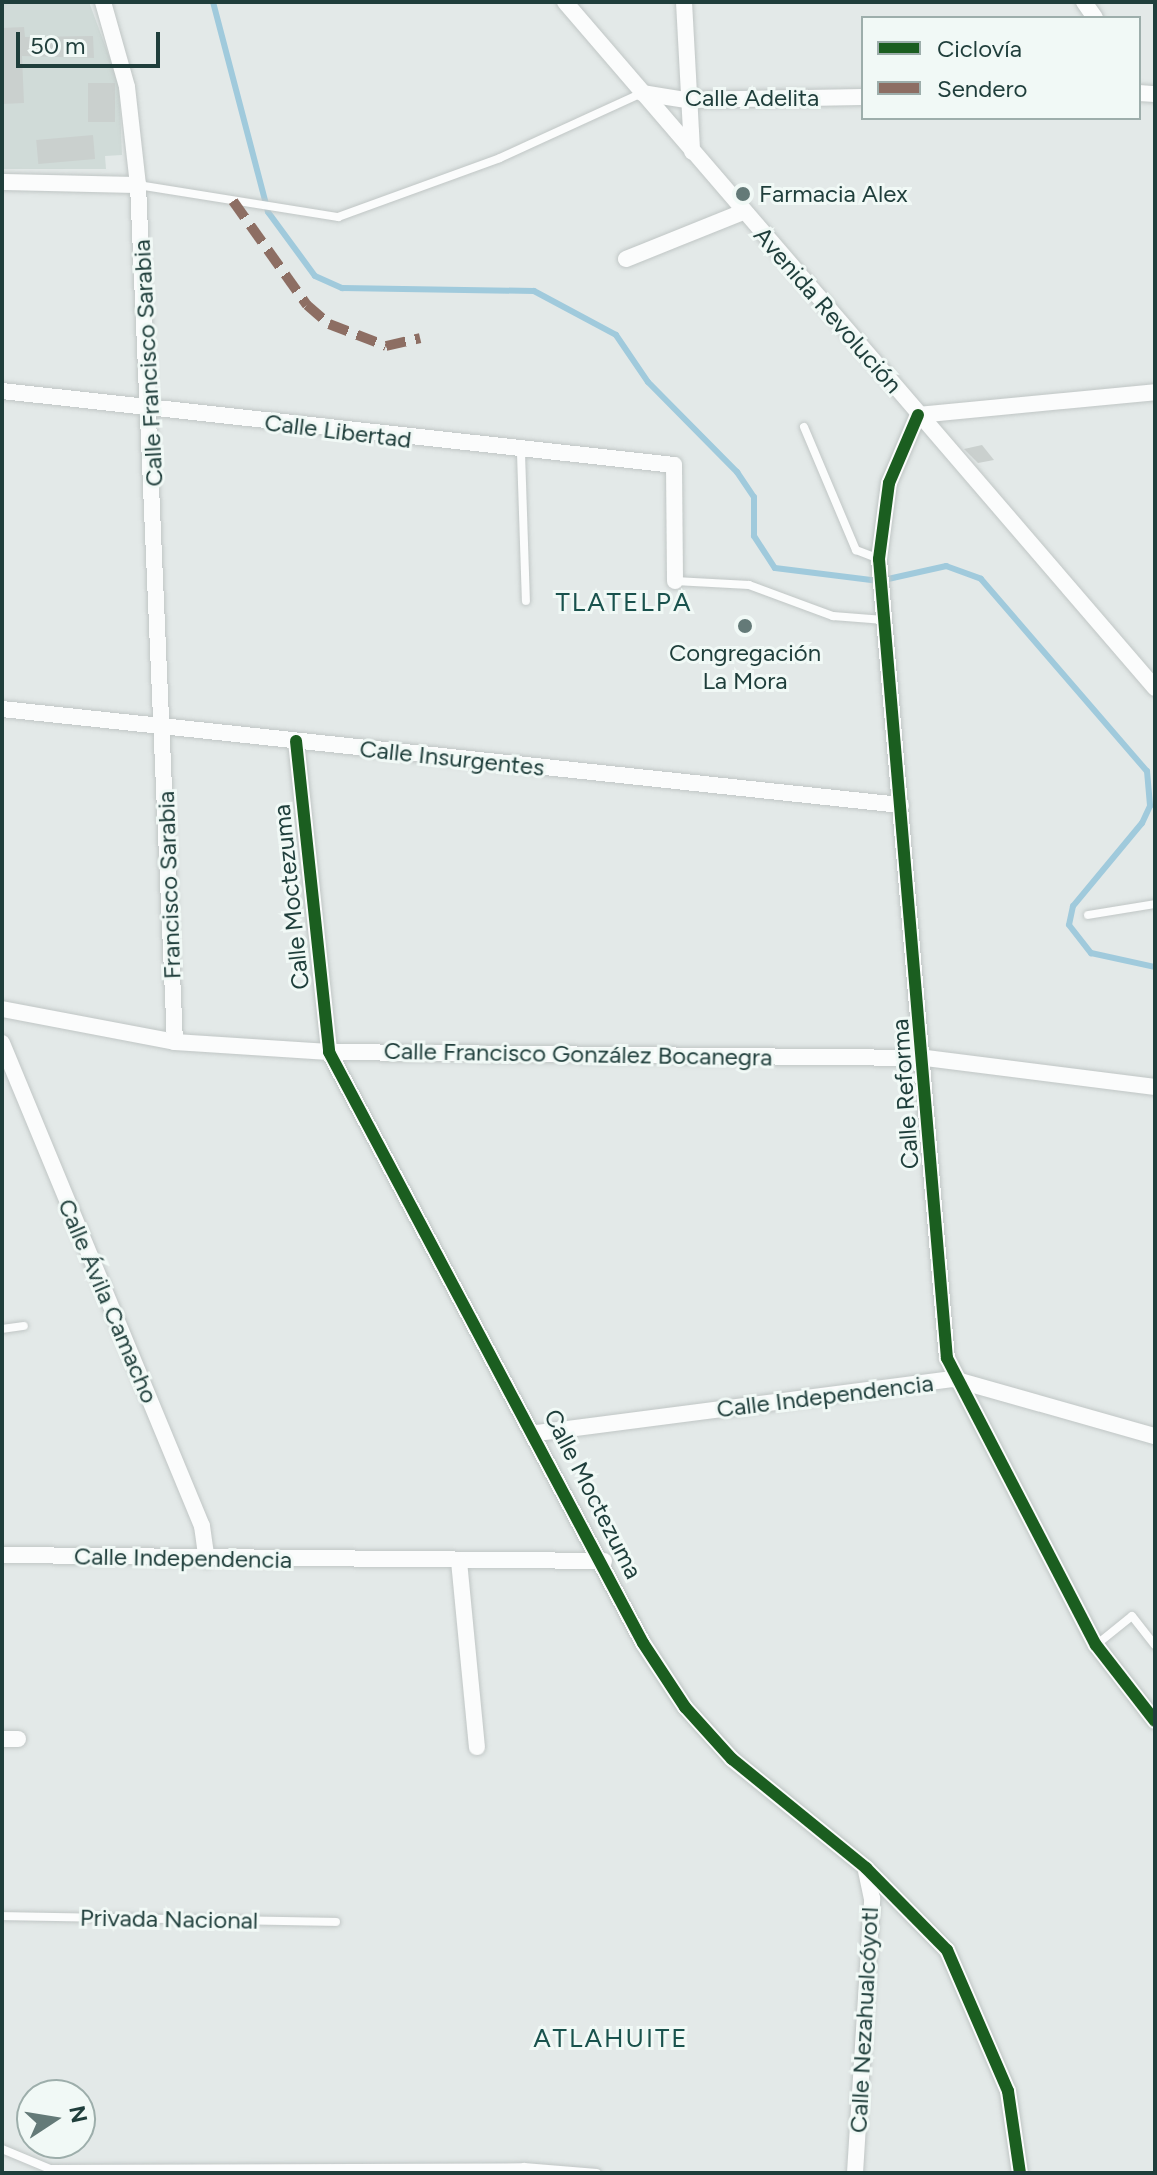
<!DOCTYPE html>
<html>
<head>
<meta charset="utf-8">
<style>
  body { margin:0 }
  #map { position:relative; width:1157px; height:2175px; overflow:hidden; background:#e3e9e8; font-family:Figtree,sans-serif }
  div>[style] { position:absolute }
  .built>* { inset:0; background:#d0dbd8 }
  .stream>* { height:6px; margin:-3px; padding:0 3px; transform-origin:3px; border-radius:3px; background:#a0cadc }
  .building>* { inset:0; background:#cad0ce; transform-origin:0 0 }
  .roads { filter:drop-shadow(0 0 2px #c0c6c5) drop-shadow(0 0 2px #c0c6c5) }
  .lane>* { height:8px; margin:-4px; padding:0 4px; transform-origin:4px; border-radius:4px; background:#fbfcfc }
  .street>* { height:16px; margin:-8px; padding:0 8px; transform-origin:8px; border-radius:8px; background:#fbfcfc }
  .quiet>* { height:10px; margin-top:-5px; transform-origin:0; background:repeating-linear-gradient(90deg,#8d6e63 0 20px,transparent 0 30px) }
  .cycleway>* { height:12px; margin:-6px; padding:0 6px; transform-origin:6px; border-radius:6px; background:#1b5e20 }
  .dots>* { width:22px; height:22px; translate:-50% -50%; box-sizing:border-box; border:4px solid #f1f9f6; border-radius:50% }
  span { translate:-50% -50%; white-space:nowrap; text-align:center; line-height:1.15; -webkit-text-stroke:6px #f1f9f6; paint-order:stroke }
  .street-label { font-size:24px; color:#1f3e3b }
  .poi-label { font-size:24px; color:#1f3e3b }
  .left { translate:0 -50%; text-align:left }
  .neighbourhood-label { font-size:26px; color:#19524d; letter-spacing:2px }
  .frame { position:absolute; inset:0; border:4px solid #1f3e3b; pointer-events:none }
  .legend { position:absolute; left:861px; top:16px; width:280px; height:104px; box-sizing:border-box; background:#f1f9f6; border:2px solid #9daeab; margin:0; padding:10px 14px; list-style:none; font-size:24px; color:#1f3e3b }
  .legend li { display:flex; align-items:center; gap:16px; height:40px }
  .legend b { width:40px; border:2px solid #9daeab }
  .north { position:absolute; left:16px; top:2079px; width:80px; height:80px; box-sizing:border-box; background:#f1f9f6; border:2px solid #9daeab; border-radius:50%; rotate:78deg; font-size:22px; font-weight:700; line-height:32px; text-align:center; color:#1f3e3b }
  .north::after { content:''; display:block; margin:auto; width:28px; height:36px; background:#647a78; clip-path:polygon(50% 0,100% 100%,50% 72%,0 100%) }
  .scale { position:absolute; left:16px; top:32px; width:144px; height:36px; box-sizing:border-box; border:4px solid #1f3e3b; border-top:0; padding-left:10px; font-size:24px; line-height:28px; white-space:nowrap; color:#1f3e3b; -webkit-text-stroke:6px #f1f9f6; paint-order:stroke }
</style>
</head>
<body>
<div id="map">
  <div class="built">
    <div style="clip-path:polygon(2px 2px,89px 2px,119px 83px,122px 155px,105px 156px,106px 169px,2px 169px)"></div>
  </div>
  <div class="stream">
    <div style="left:213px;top:2px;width:217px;rotate:75.3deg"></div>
    <div style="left:268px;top:212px;width:79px;rotate:53.7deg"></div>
    <div style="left:315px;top:276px;width:30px;rotate:24deg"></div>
    <div style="left:342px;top:288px;width:192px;rotate:0.9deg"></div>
    <div style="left:534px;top:291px;width:93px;rotate:28.2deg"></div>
    <div style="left:616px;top:335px;width:57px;rotate:55.8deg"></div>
    <div style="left:648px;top:382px;width:127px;rotate:45.3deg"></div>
    <div style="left:737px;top:472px;width:30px;rotate:56deg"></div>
    <div style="left:754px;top:497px;width:39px;rotate:90deg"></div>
    <div style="left:754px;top:536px;width:38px;rotate:57deg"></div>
    <div style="left:775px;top:568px;width:105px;rotate:7.1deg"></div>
    <div style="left:879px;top:581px;width:69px;rotate:-12.6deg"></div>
    <div style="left:946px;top:566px;width:37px;rotate:20deg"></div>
    <div style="left:981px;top:579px;width:254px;rotate:49.2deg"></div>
    <div style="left:1147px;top:771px;width:35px;rotate:85deg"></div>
    <div style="left:1150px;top:806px;width:19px;rotate:115deg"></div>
    <div style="left:1142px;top:823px;width:108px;rotate:129.7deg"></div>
    <div style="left:1073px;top:906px;width:19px;rotate:102deg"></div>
    <div style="left:1069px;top:925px;width:36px;rotate:52deg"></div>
    <div style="left:1091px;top:953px;width:66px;rotate:12.3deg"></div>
  </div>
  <div class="building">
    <div style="clip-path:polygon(24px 27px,25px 37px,93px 36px,94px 58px,22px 56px,24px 103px,2px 104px,2px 28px)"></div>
    <div style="left:88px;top:83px;width:27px;height:39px"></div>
    <div style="left:93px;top:135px;width:24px;height:57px;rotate:85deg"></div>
    <div style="clip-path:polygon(982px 445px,994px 460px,978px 463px,964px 449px)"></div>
  </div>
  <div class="roads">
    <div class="lane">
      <div style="left:138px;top:185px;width:203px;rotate:9.1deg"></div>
      <div style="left:338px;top:217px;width:172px;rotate:-20deg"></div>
      <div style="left:500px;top:158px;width:156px;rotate:-24.6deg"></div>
      <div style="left:804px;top:427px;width:134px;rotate:67.1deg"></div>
      <div style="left:856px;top:550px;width:25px;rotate:21deg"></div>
      <div style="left:521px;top:453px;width:148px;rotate:88.1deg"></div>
      <div style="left:675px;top:581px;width:74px;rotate:3.1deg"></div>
      <div style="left:749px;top:585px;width:90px;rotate:20.3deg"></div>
      <div style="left:833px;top:616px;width:51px;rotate:4.5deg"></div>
      <div style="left:1088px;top:915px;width:68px;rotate:-9.3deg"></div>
      <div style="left:2px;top:1329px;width:22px;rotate:-8deg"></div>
      <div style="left:1096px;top:1645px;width:46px;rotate:-38.9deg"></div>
      <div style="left:1132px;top:1616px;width:37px;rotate:52deg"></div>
      <div style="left:2px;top:1916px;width:334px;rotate:1deg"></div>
      <div style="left:2px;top:2149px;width:52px;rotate:22.6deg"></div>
      <div style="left:50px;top:2169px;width:474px;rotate:-0.2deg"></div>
      <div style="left:524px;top:2167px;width:7px;rotate:56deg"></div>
      <div style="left:524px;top:2167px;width:73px;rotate:4.7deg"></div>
    </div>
    <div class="street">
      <div style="left:103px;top:2px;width:88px;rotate:74.2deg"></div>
      <div style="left:127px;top:87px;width:99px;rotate:83.6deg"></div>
      <div style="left:138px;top:185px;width:858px;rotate:87.53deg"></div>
      <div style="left:565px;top:2px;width:905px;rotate:49.3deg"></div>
      <div style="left:684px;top:2px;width:150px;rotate:86.9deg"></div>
      <div style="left:1084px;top:2px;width:19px;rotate:55deg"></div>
      <div style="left:642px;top:93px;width:45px;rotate:9deg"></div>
      <div style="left:686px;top:100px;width:177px;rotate:-1deg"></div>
      <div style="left:1139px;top:93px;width:16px;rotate:4deg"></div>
      <div style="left:2px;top:182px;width:136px;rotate:1.3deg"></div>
      <div style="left:626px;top:259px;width:126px;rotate:-21.9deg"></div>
      <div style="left:2px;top:391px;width:676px;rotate:6.28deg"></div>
      <div style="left:674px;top:465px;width:116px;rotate:89.5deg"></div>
      <div style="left:918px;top:415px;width:74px;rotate:113.1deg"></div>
      <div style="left:889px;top:483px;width:77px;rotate:97.5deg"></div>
      <div style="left:879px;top:559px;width:802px;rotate:85.14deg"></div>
      <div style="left:947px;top:1358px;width:323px;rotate:62.6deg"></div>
      <div style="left:1096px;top:1645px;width:96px;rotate:52.2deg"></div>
      <div style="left:918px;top:415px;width:238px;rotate:-5.5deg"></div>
      <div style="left:2px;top:709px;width:904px;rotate:6.1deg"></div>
      <div style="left:296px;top:741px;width:313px;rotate:83.9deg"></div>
      <div style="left:329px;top:1052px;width:669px;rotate:62.02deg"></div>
      <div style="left:643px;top:1643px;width:77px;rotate:56.7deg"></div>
      <div style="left:685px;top:1707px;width:70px;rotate:47.9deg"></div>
      <div style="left:732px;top:1759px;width:173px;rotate:39.1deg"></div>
      <div style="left:866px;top:1868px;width:115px;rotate:45.4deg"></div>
      <div style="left:947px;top:1950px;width:154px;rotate:66.6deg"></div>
      <div style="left:1008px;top:2091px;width:83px;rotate:81.7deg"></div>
      <div style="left:2px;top:1009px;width:176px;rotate:10.8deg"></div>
      <div style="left:175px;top:1042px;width:154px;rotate:3.7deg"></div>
      <div style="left:329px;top:1052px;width:597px;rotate:0.58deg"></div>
      <div style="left:926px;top:1058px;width:231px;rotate:7.2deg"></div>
      <div style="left:2px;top:1043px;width:523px;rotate:67.51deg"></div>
      <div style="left:202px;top:1526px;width:34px;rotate:82deg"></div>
      <div style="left:537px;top:1433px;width:419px;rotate:-7.4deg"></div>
      <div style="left:953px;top:1379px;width:210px;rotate:15.8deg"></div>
      <div style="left:2px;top:1555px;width:602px;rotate:0.57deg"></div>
      <div style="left:459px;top:1561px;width:187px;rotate:84.5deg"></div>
      <div style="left:2px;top:1739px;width:16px"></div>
      <div style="left:855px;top:2173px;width:275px;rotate:-86.4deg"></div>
      <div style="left:872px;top:1899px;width:30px;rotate:-102deg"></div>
    </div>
  </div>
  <div class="quiet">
    <div style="left:233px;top:201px;width:128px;rotate:54.6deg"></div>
    <div style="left:307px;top:305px;width:29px;rotate:41deg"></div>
    <div style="left:329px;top:324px;width:61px;rotate:21.1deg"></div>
    <div style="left:386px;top:346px;width:35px;rotate:-13deg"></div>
  </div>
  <div class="cycleway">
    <div style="left:918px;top:415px;width:74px;rotate:113.1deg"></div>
    <div style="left:889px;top:483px;width:77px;rotate:97.5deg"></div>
    <div style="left:879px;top:559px;width:802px;rotate:85.14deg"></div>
    <div style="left:947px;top:1358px;width:323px;rotate:62.6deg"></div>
    <div style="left:1096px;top:1645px;width:96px;rotate:52.2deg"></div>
    <div style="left:296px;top:741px;width:313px;rotate:83.9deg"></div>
    <div style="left:329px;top:1052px;width:669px;rotate:62.02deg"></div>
    <div style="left:643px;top:1643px;width:77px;rotate:56.7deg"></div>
    <div style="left:685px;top:1707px;width:70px;rotate:47.9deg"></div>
    <div style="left:732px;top:1759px;width:173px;rotate:39.1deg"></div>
    <div style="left:866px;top:1868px;width:115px;rotate:45.4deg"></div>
    <div style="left:947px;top:1950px;width:154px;rotate:66.6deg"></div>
    <div style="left:1008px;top:2091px;width:83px;rotate:81.7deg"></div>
  </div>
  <div class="dots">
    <div style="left:743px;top:194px;background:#647a78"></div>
    <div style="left:745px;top:626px;background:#647a78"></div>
  </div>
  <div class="street-label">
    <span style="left:752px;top:98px">Calle Adelita</span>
    <span style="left:828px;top:310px;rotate:49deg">Avenida Revolución</span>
    <span style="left:148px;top:363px;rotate:-93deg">Calle Francisco Sarabia</span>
    <span style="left:338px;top:431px;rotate:7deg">Calle Libertad</span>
    <span style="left:452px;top:758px;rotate:6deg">Calle Insurgentes</span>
    <span style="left:169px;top:885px;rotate:-92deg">Francisco Sarabia</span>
    <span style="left:291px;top:897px;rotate:-96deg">Calle Moctezuma</span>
    <span style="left:578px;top:1054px;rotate:1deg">Calle Francisco González Bocanegra</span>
    <span style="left:905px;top:1094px;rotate:-94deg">Calle Reforma</span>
    <span style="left:108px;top:1301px;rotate:67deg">Calle Ávila Camacho</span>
    <span style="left:825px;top:1396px;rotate:-7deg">Calle Independencia</span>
    <span style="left:593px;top:1494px;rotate:63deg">Calle Moctezuma</span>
    <span style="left:183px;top:1558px;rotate:1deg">Calle Independencia</span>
    <span style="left:169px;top:1919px;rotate:1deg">Privada Nacional</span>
    <span style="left:864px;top:2020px;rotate:-87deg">Calle Nezahualcóyotl</span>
  </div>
  <div class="poi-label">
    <span class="left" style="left:759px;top:194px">Farmacia Alex</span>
    <span style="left:745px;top:667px">Congregación<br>La Mora</span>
  </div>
  <div class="neighbourhood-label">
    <span style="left:624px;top:603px">TLATELPA</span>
    <span style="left:611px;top:2039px">ATLAHUITE</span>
  </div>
  <div class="frame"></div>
  <ul class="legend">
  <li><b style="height:10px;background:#1b5e20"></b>Ciclovía</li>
  <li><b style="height:10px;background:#8d6e63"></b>Sendero</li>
  </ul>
  <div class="north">N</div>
  <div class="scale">50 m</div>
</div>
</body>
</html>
